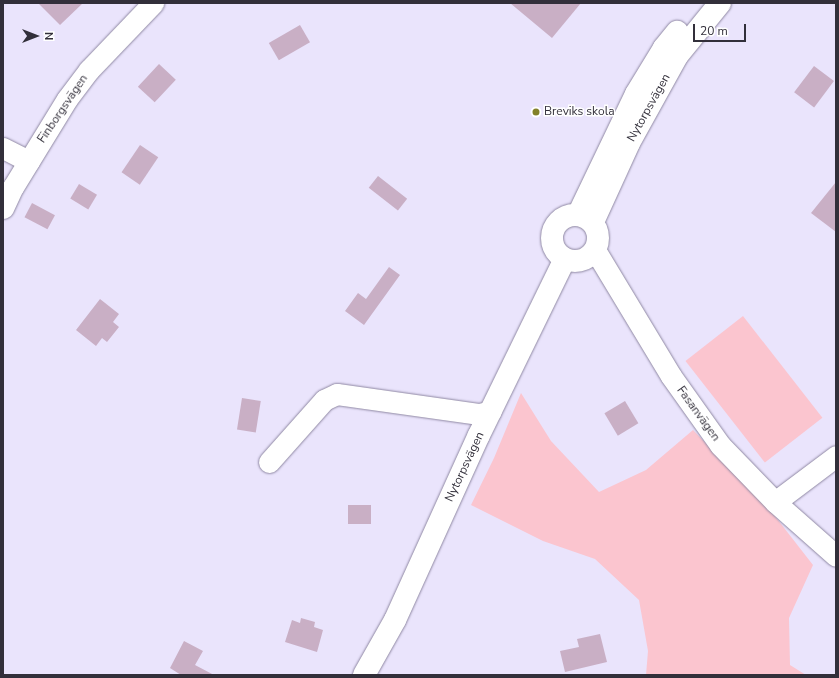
<!DOCTYPE html>
<html>
<head>
<meta charset="utf-8">
<style>
  body { margin:0 }
  #map { position:relative; width:839px; height:678px; overflow:hidden; background:#eae4fc; font-family:"Nunito Sans",sans-serif }
  div>[style] { position:absolute }
  .green>* { inset:0; background:#fbc5cf; transform-origin:0 0 }
  .building>* { inset:0; background:#c9afc5; transform-origin:0 0 }
  .roads { filter:drop-shadow(0 0 1px #8f88a3) drop-shadow(0 0 1px #8f88a3) }
  .minor>* { height:21px; margin:-10.5px; padding:0 10.5px; transform-origin:10.5px; border-radius:10.5px; background:#fff }
  .tertiary>* { height:22px; margin:-11px; padding:0 11px; transform-origin:11px; border-radius:11px; background:#fff }
  .tertiary>.ring { margin:-11px; padding:0; box-sizing:content-box; background:none; border:22px solid #fff; border-radius:50% }
  .dots>* { width:11px; height:11px; translate:-50% -50%; box-sizing:border-box; border:2px solid #fff; border-radius:50% }
  span { translate:-50% -50%; white-space:nowrap; text-align:center; line-height:1.15; -webkit-text-stroke:3px #fff; paint-order:stroke }
  .street-label { font-size:12px; color:#322f3a }
  .poi-label { font-size:12px; color:#322f3a }
  .left { translate:0 -50%; text-align:left }
  .frame { position:absolute; inset:0; border:4px solid #322f3a; pointer-events:none }
  .north { position:absolute; left:16px; top:16px; width:40px; height:40px; -webkit-text-stroke:3px #fff; paint-order:stroke; rotate:90deg; font-size:11px; font-weight:700; line-height:16px; text-align:center; color:#322f3a }
  .north::after { content:''; display:block; margin:auto; width:14px; height:18px; background:#322f3a; clip-path:polygon(50% 0,100% 100%,50% 72%,0 100%) }
  .scale { position:absolute; left:693px; top:24px; width:53px; height:18px; box-sizing:border-box; border:2px solid #322f3a; border-top:0; padding-left:5px; font-size:12px; line-height:14px; white-space:nowrap; color:#322f3a; -webkit-text-stroke:3px #fff; paint-order:stroke }
</style>
</head>
<body>
<div id="map">
  <div class="green">
    <div style="left:743px;top:316px;width:129px;height:73px;rotate:52deg"></div>
    <div style="clip-path:polygon(521px 393px,551px 441px,599px 492px,646px 470px,693px 430px,767px 506px,813px 565px,789px 618px,790px 665px,806px 675px,646px 675px,648px 651px,639px 600px,595px 559px,543px 541px,471px 505px,494px 458px)"></div>
  </div>
  <div class="building">
    <div style="clip-path:polygon(38px 3px,83px 3px,60px 25px)"></div>
    <div style="clip-path:polygon(510px 3px,581px 3px,552px 38px)"></div>
    <div style="left:300px;top:25px;width:20px;height:36px;rotate:60deg"></div>
    <div style="left:159px;top:64px;width:23px;height:31px;rotate:43deg"></div>
    <div style="left:814px;top:66px;width:25px;height:33px;rotate:37deg"></div>
    <div style="left:140px;top:145px;width:22px;height:33px;rotate:34deg"></div>
    <div style="left:378px;top:176px;width:37px;height:15px;rotate:38deg"></div>
    <div style="clip-path:polygon(836px 182px,836px 232px,811px 213px)"></div>
    <div style="left:79px;top:184px;width:21px;height:17px;rotate:31deg"></div>
    <div style="left:32px;top:203px;width:26px;height:16px;rotate:28deg"></div>
    <div style="clip-path:polygon(389px 267px,400px 275px,364px 325px,345px 311px,358px 293px,366px 299px)"></div>
    <div style="clip-path:polygon(100px 299px,119px 314px,113px 322px,119px 327px,107px 342px,102px 338px,96px 346px,76px 330px)"></div>
    <div style="left:242px;top:398px;width:19px;height:32px;rotate:9deg"></div>
    <div style="left:625px;top:401px;width:26px;height:24px;rotate:59deg"></div>
    <div style="left:371px;top:505px;width:19px;height:23px;rotate:90deg"></div>
    <div style="clip-path:polygon(301px 618px,315px 622px,314px 627px,323px 630px,317px 652px,285px 642px,292px 620px,300px 623px)"></div>
    <div style="clip-path:polygon(600px 634px,607px 662px,565px 672px,560px 651px,579px 647px,577px 639px)"></div>
    <div style="clip-path:polygon(184px 641px,203px 651px,195px 665px,214px 675px,181px 675px,170px 668px)"></div>
  </div>
  <div class="roads">
    <div class="minor">
      <div style="left:3px;top:148px;width:29px;rotate:27deg"></div>
      <div style="left:3px;top:208px;width:23px;rotate:-65deg"></div>
      <div style="left:13px;top:187px;width:103px;rotate:-58.5deg"></div>
      <div style="left:67px;top:99px;width:36px;rotate:-53deg"></div>
      <div style="left:89px;top:70px;width:93px;rotate:-46.3deg"></div>
      <div style="left:595px;top:250px;width:147px;rotate:58.9deg"></div>
      <div style="left:671px;top:376px;width:85px;rotate:54.6deg"></div>
      <div style="left:720px;top:445px;width:79px;rotate:46deg"></div>
      <div style="left:775px;top:502px;width:76px;rotate:-37deg"></div>
      <div style="left:269px;top:462px;width:83px;rotate:-48.4deg"></div>
      <div style="left:324px;top:400px;width:14px;rotate:-25deg"></div>
      <div style="left:337px;top:394px;width:144px;rotate:8deg"></div>
      <div style="left:480px;top:414px;width:11px;rotate:-15deg"></div>
      <div style="left:775px;top:502px;width:81px;rotate:41.5deg"></div>
    </div>
    <div class="tertiary">
      <div class="ring" style="left:552px;top:215px;width:24px;height:24px"></div>
      <div style="left:578px;top:215px;width:134px;rotate:-64.4deg"></div>
      <div style="left:636px;top:94px;width:54px;rotate:-58.7deg"></div>
      <div style="left:664px;top:48px;width:21px;rotate:-51deg"></div>
      <div style="left:593px;top:222px;width:87px;rotate:-65.5deg"></div>
      <div style="left:629px;top:143px;width:99px;rotate:-61.1deg"></div>
      <div style="left:677px;top:56px;width:68px;rotate:-50.9deg"></div>
      <div style="left:364px;top:675px;width:63px;rotate:-60.6deg"></div>
      <div style="left:395px;top:620px;width:203px;rotate:-65.6deg"></div>
      <div style="left:479px;top:435px;width:196px;rotate:-64deg"></div>
    </div>
  </div>
  <div class="dots">
    <div style="left:536px;top:112px;background:#838129"></div>
  </div>
  <div class="street-label">
    <span style="left:649px;top:108px;rotate:-61deg">Nytorpsvägen</span>
    <span style="left:63px;top:109px;rotate:-56deg">Finborgsvägen</span>
    <span style="left:698px;top:414px;rotate:54deg">Fasanvägen</span>
    <span style="left:465px;top:467px;rotate:-65deg">Nytorpsvägen</span>
  </div>
  <div class="poi-label">
    <span class="left" style="left:544px;top:112px">Breviks skola</span>
  </div>
  <div class="frame"></div>
  <div class="north">N</div>
  <div class="scale">20 m</div>
</div>
</body>
</html>
